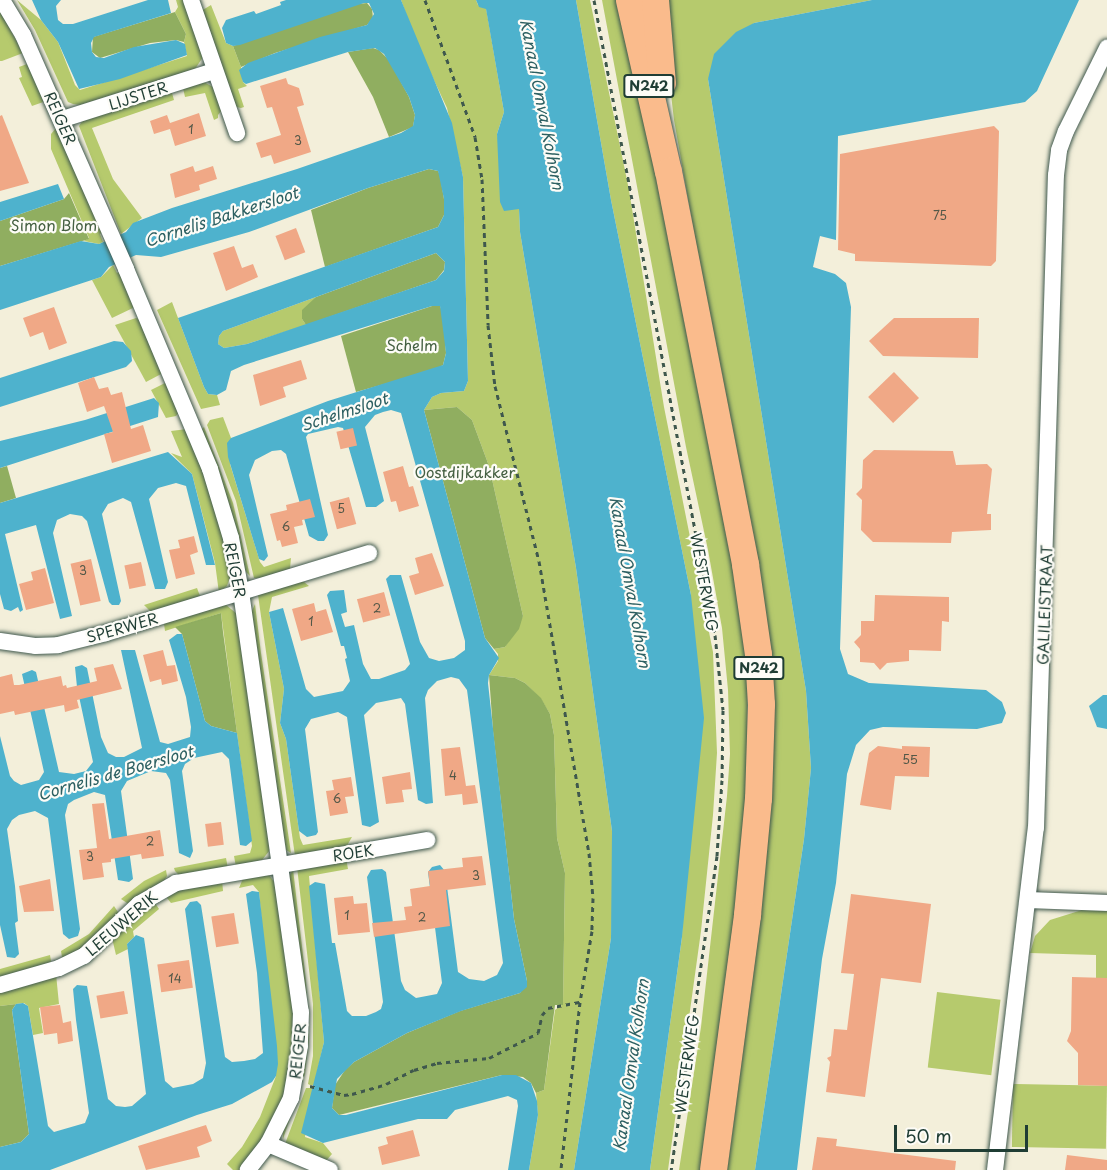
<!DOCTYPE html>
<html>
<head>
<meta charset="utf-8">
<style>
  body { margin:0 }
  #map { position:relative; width:1107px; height:1170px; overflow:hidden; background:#f3efda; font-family:"Playpen Sans",sans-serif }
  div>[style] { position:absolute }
  .green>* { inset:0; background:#b6ca6d; transform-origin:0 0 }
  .forest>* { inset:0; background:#90ae60 }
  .water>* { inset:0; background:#4eb2cd }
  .building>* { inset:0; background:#f0a886; transform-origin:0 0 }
  .path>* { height:3px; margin-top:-1.5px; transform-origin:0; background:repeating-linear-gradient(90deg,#3f584d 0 4.5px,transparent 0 9px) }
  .roads { filter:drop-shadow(0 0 2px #3f584d) drop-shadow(0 0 2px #3f584d) }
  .minor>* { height:16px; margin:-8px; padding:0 8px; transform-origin:8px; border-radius:8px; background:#fff }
  .primary>* { height:27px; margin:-13.5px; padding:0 13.5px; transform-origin:13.5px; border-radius:13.5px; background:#fabb8c }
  span { translate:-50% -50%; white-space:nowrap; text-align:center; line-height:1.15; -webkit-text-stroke:4.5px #fdfcf7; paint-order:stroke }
  .number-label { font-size:12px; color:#535848 }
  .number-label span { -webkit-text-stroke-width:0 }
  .shield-label span { padding:2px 4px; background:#fdfcf7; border:2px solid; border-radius:4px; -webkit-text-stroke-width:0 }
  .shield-label { font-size:14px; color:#1f3d34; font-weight:700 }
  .street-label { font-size:15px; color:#1f3d34 }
  .park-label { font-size:15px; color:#456042 }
  .water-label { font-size:16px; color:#2d6062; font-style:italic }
  .scale { position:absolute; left:894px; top:1125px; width:134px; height:27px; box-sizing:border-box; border:3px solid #1f3d34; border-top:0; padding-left:8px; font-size:18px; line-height:21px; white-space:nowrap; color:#1f3d34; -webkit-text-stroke:4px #fdfcf7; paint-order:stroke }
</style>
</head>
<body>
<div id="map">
  <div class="green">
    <div style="clip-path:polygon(17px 0,41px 20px,58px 42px,75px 85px,80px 90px,187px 56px,184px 42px,186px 34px,175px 12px,178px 7px,176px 0,187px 0,203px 57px,195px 69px,80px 105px,73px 104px,68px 102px,35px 30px)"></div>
    <div style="clip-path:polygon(401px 0,476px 0,478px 5px,486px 8px,504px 112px,497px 134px,514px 207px,519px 208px,520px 232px,576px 568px,612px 831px,614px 879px,611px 938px,574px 1170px,529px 1170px,538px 1115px,536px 1093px,544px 1090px,555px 1010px,563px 1004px,565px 873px,557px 838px,554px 735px,550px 714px,541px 699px,525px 683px,515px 678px,489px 675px,498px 661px,498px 654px,494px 649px,505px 647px,523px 616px,489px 466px,472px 420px,457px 407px,424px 410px,432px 397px,441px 393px,464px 391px,468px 381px,463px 177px,447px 108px,417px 44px)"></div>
    <div style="clip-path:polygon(576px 0,590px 0,629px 190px,664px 407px,713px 652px,717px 753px,713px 815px,701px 931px,668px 1170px,650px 1170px,682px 937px,691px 595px,611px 200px)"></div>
    <div style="clip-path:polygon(602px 0,621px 0,723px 504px,748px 668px,746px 828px,702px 1170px,679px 1170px,701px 1027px,727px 796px,730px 754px,728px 690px,722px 628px,708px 550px,686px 447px)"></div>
    <div style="clip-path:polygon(660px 0,872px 0,754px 23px,708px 79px,806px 691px,811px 768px,804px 839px,755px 1170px,723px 1170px,768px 802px,700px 266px,674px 120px)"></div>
    <div style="clip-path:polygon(211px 5px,226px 43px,233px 46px,241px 67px,243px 82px,247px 86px,238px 89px,244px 107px,241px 108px,232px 106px,201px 11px)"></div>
    <div style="clip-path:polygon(0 11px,23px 53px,2px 61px,0 61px)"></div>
    <div style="clip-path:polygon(27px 64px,46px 101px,32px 106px,19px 78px,22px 77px,19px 67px)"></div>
    <div style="clip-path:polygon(202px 81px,213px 87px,222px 110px,218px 115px,218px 118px,214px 120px,205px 93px,185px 97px,183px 88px)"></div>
    <div style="clip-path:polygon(172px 93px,174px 100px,92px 128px,113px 179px,142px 218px,121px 234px,79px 126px,83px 120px)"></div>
    <div style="clip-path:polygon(57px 127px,103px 232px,100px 234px,103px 242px,99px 244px,84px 241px,89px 238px,51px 149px,51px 134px)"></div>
    <div style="clip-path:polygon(113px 265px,117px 273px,119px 272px,135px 307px,112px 318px,92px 280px,101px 277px)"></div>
    <div style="clip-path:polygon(316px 297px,302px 319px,306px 325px,247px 344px,224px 348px,218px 344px,219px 336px,223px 331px)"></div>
    <div style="clip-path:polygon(172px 302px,204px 387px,208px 394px,217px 395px,220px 405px,201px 409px,157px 310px)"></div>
    <div style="clip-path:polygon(136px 318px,141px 320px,163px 373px,146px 382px,115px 325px)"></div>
    <div style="clip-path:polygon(167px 382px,180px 411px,176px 416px,166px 418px,151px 390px)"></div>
    <div style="clip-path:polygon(223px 417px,231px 438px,230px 464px,260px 562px,264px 567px,291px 558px,290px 569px,262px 578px,254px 578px,236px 501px,207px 425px,210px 420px)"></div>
    <div style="clip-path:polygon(204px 427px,233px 503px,250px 576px,245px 571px,201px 430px)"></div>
    <div style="clip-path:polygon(187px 429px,205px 476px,225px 544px,231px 574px,227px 586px,219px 593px,215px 563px,192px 474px,171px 453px,182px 457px,171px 431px)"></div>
    <div style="clip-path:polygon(299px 578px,309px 586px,272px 597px,269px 612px,284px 689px,280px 723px,286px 739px,300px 838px,303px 845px,352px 837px,345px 849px,295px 856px,258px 595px)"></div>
    <div style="clip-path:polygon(197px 588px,200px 596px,152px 613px,144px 605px)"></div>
    <div style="clip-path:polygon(225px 604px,237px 614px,270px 850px,262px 860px,236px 867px,234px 856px,250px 853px,252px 846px,221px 613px,165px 631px,164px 624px,167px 620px)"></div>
    <div style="clip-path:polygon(255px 604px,261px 653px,291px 853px,286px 850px,251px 613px)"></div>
    <div style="clip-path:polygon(226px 858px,228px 869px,181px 877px,175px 871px,174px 868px)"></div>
    <div style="clip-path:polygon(346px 858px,348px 869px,309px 876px,324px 1042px,314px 1085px,310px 1085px,308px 1084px,313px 1056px,313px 1004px,297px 867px)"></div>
    <div style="clip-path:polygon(293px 869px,306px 981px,309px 1038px,305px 1074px,283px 1139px,283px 1130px,298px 1092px,289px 877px)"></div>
    <div style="clip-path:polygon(166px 870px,167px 876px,163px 883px,130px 905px,121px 899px,144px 881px)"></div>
    <div style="clip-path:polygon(269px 875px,275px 883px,293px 1009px,294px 1038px,282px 1102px,263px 1141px,241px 1170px,233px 1170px,227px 1164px,242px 1147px,260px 1117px,276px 1076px,259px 892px,253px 885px,239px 888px,244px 876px)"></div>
    <div style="clip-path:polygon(222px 880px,223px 891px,171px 903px,167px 898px,169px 891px)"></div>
    <div style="clip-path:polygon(153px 900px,159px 909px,133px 931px,134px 937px,127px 944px,128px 949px,116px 955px,112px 938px)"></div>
    <div style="clip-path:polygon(114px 906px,120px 915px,96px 941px,66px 960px,62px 957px,61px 951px,89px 934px)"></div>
    <div style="clip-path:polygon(1082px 910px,1107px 910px,1107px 978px,1096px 978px,1096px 955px,1030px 953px,1035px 936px,1050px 920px)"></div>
    <div style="clip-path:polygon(50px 955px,51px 961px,48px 967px,0 980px,0 969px)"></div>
    <div style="clip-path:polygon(56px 974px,59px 1004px,39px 1008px,43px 1033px,33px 1035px,28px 1006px,24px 1003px,0 1006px,0 990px)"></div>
    <div style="left:937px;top:992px;width:64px;height:76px;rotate:7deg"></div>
    <div style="left:1013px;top:1084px;width:94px;height:63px;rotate:1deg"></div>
    <div style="clip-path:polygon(306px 1088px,313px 1088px,305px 1137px,323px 1143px,332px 1154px,325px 1162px,285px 1144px)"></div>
  </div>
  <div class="forest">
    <div style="clip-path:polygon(357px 4px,367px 3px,372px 9px,373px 18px,367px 25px,275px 53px,241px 67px,233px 46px)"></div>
    <div style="clip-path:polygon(175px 12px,186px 34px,184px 42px,176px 40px,150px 43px,100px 58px,92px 52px,93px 37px)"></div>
    <div style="clip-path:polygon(373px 48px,379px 50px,389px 60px,409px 97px,415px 115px,413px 127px,389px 137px,373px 97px,348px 52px)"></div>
    <div style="clip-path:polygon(429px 169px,438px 171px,440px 175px,444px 199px,444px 215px,438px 227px,325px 267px,311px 210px,368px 188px)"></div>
    <div style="clip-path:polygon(69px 193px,89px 239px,0 266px,0 221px,64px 199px)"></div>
    <div style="clip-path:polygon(436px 253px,445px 262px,444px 270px,436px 280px,306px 325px,302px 319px,302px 310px,316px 297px)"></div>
    <div style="clip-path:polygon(432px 306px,440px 306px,443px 314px,446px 353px,443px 365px,435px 370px,356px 392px,341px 336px)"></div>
    <div style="clip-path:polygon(457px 407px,472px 420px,489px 466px,523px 616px,519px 629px,505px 647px,494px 649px,485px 638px,424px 410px)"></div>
    <div style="clip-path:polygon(7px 466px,16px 498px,0 503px,0 468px)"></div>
    <div style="clip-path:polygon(221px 613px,223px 632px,237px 733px,211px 726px,205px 721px,182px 634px,175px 627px)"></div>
    <div style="clip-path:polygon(489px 675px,515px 678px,525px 683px,541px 698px,550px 714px,554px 735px,557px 838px,565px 873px,563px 1005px,555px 1005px,544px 1090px,536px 1093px,531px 1083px,523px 1077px,502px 1075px,339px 1115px,332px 1108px,335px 1085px,345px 1070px,354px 1062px,407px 1033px,460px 1011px,520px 993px,527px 981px,514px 919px,493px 731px)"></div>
    <div style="clip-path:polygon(16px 1004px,12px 1010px,29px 1134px,21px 1142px,0 1147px,0 1006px)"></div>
  </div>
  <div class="water">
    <div style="clip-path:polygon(32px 0,61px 0,56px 6px,58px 20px,63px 24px,73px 24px,148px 0,168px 0,171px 13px,94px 37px,91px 43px,92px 52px,96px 57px,104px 58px,134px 47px,176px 40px,185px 44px,187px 55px,120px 79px,79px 89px,58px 42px,41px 20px)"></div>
    <div style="clip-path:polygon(evenodd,286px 0,401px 0,452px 123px,463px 177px,468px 381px,464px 391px,441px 393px,432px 397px,424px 410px,485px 638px,499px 658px,489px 675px,488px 683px,514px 919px,527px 981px,527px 987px,520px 993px,461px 1011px,407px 1033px,354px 1062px,337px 1079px,332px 1108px,339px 1115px,346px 1115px,502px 1075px,516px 1075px,531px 1083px,537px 1101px,538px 1115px,529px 1170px,508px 1170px,518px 1106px,517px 1100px,508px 1096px,455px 1110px,447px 1119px,418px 1119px,323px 1143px,301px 1133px,324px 1042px,309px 886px,315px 882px,325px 884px,332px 943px,335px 943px,347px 1011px,352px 1016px,366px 1016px,376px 1012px,381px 1009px,383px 1002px,367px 877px,371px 870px,382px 869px,386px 872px,401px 981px,405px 990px,416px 998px,437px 994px,442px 983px,428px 872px,432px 867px,440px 865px,445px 871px,458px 972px,469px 979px,484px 981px,497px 975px,503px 963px,467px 690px,459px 679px,451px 677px,437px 681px,428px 690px,425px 698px,433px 803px,426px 804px,418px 800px,405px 704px,401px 698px,376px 703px,364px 715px,379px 822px,370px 827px,362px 825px,347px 717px,338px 712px,311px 719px,305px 729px,318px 832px,316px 835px,307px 837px,299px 831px,286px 739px,280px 723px,284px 689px,269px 612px,283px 608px,306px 689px,314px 697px,343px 691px,350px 681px,345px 659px,347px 658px,344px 646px,341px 646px,327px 595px,330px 591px,344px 590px,347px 612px,341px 614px,345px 627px,354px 625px,363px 664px,371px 679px,379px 679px,405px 670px,410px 664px,386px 579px,390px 575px,401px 575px,420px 642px,429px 658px,439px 661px,454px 658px,465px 650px,465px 641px,401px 413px,391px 410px,383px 412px,375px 415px,365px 427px,384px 501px,376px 507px,366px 507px,343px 428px,338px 427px,308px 434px,306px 437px,328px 535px,324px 541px,318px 541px,309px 536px,286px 454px,281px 450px,272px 451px,255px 460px,249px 475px,268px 556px,264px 561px,259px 559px,228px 457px,227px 443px,231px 438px,328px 401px,443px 365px,446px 353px,440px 306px,432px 306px,244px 365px,231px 371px,226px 390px,217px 395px,208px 394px,204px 387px,178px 318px,438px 227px,444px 215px,444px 199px,438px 171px,429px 169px,368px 188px,249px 232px,161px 257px,136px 255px,109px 267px,101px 277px,0 310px,0 266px,81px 241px,99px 244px,126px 232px,133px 223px,172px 208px,297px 169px,401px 133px,413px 126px,415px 115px,409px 97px,384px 54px,375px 48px,348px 52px,246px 84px,243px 82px,239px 70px,248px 63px,320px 37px,367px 25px,374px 14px,369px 3px,364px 3px,240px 45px,233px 46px,226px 43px,222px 28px,226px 20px,254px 11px,256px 14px,281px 5px,280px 2px,286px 0,436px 253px,445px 262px,444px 271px,436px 280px,247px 344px,224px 348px,218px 344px,219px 336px,223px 331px,436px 253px)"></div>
    <div style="clip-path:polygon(476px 0,576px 0,611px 200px,691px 595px,704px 718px,682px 937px,650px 1170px,574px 1170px,611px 938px,612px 831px,576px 568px,520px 232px,519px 209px,504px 211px,500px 202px,497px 134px,504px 112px,486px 9px,479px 7px)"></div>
    <div style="clip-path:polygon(872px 0,1079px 0,1037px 91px,1025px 102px,838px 136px,836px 240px,820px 236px,813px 267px,835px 274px,846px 283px,851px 307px,840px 649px,848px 674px,869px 683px,986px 690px,1002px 702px,1006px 713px,1002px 723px,977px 729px,883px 727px,870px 730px,856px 745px,847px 774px,836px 883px,822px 959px,797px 1170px,755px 1170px,804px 839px,811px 768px,806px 691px,708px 79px,714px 54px,736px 32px,754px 23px)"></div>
    <div style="clip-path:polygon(58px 184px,64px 199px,0 221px,0 202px)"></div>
    <div style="clip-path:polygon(114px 341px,123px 342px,131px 351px,132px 361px,126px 367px,0 407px,0 378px)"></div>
    <div style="clip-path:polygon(154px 398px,159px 403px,158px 417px,0 468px,0 441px,85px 420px)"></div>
    <div style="clip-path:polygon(168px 452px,192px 474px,215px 565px,206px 565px,186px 486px,176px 483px,158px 488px,149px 499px,168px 582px,165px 589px,155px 589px,131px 502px,123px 498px,108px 504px,102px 514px,121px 601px,119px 605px,112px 605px,109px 602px,87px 521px,82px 516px,70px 514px,57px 520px,53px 533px,72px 616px,60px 619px,36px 525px,5px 534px,23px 610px,20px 612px,18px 607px,11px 611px,4px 609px,0 594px,0 503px)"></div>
    <div style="clip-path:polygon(177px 634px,182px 634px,205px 721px,211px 726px,237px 733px,252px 841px,246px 846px,240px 845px,229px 759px,222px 752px,194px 758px,185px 764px,182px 771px,193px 851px,190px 858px,179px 853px,170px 780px,166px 773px,151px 771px,127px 781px,121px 791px,133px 879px,129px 882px,118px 880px,105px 795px,94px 792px,74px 800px,68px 804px,65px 815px,80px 929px,78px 936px,69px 939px,63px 934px,48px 818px,35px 811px,19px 815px,12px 820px,7px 829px,15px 886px,18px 921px,15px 923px,19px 954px,15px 958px,7px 957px,0 925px,0 736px,10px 776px,14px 781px,21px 785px,39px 780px,44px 772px,22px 674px,32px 670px,36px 672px,59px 772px,74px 774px,86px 771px,93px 762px,77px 687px,75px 667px,82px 665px,87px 668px,101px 737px,108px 753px,116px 757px,124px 757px,142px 748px,121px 650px,135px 650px,160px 742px,168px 744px,190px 737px,191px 727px,186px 697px,169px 640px)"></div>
    <div style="clip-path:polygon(1103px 695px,1107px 695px,1107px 729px,1097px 727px,1089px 706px)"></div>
    <div style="clip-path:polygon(252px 891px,259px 892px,277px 1046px,278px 1064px,276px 1076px,272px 1082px,232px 1104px,197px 1115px,50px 1170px,0 1170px,0 1147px,21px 1142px,29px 1134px,12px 1010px,16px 1004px,23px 1003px,28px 1006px,48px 1126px,54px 1132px,85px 1123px,89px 1113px,76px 1020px,73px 989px,77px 985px,87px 986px,108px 1099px,116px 1106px,125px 1107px,132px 1106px,146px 1094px,127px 944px,136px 935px,144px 938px,165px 1081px,173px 1088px,193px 1084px,203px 1078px,206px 1063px,185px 909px,190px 902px,197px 901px,201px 905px,225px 1057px,232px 1062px,244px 1061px,255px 1059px,263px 1053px,257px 973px,246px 894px)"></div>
  </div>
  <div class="building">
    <div style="clip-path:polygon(286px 78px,288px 84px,299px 88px,304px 105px,297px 107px,311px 152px,274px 164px,271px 155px,261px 158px,256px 143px,281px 135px,272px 107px,267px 108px,260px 86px)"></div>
    <div style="clip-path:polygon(199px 113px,206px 136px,175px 146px,170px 129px,154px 134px,150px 121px,167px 115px,170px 123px)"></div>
    <div style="clip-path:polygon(2px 115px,29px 183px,0 191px,0 116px)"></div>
    <div style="clip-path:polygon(994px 126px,999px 131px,996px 261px,991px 266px,855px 261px,855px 254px,838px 250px,840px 154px)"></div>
    <div style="clip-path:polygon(193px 166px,195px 172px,213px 166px,217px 179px,199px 185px,200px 190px,175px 198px,170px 174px)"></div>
    <div style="left:296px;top:228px;width:26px;height:22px;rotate:69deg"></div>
    <div style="clip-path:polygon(234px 246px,242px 268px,253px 264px,258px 277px,226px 291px,213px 253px)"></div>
    <div style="clip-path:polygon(54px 307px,67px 343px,49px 350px,43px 332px,30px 337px,23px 318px)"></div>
    <div style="clip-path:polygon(894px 318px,979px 318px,978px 358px,883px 356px,869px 341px)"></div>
    <div style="clip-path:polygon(301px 360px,307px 379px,283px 387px,286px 397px,260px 406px,253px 375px)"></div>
    <div style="left:894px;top:372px;width:36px;height:36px;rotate:46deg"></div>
    <div style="clip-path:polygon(94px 377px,99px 389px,108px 387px,111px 395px,122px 392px,131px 429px,143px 425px,151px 451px,112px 463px,104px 434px,113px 432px,104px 406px,87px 412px,78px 383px)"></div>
    <div style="left:353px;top:428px;width:18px;height:17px;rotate:77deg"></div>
    <div style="clip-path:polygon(874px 450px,953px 451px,956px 465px,987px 464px,992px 469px,987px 514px,991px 514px,991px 530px,952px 532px,951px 543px,873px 542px,861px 530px,862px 500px,856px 494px,862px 488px,863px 460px)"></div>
    <div style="clip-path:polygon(403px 466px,409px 487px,413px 486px,419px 506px,399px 512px,396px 501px,391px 502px,383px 472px)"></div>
    <div style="left:349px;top:497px;width:28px;height:20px;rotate:75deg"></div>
    <div style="clip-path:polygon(310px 499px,315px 517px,302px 520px,303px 525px,294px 527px,298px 543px,282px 547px,280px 540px,277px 541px,270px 514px,287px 510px,286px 505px)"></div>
    <div style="clip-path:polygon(194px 536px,198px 552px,190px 555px,195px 574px,176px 579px,169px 550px,180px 548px,178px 540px)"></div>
    <div style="clip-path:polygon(432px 553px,444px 586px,415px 595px,409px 576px,419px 573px,415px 558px)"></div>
    <div style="left:91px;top:559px;width:43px;height:21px;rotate:77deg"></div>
    <div style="left:141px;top:562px;width:24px;height:17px;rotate:78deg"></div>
    <div style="clip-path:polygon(45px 568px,54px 603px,26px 610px,19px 584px,33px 580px,31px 572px)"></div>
    <div style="left:384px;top:592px;width:24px;height:28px;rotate:75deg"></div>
    <div style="clip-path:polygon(875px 595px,949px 597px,949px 622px,942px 621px,941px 651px,909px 650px,909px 661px,887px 663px,880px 670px,874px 663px,860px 662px,860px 649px,854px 642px,861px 635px,861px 621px,874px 621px)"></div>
    <div style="clip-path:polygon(314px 603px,316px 612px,326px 609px,333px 632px,301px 641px,292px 609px)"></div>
    <div style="clip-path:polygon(163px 650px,167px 666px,175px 665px,178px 681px,162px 685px,161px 679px,150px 682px,143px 655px)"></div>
    <div style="clip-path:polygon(113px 664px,122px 689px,77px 700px,79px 708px,65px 712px,64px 705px,15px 715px,14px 711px,0 714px,0 677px,12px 674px,14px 685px,19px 685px,61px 676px,63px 686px,66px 685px,67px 688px,97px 681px,94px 668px)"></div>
    <div style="clip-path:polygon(878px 746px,902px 749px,902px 746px,930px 747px,929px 777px,895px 776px,891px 810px,860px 805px,869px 753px)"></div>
    <div style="clip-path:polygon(460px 747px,466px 786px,475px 785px,478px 803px,463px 805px,462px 794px,445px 796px,441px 749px)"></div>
    <div style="clip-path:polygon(410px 772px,412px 789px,402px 790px,404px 802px,386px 804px,382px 777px)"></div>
    <div style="clip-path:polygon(351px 777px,354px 796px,345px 797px,348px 813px,330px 816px,326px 791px,334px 790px,332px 780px)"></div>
    <div style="clip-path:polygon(104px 803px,109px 839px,160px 830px,164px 856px,142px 859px,141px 854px,111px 859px,111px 862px,102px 863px,104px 877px,83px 880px,79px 850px,97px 848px,92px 804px)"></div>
    <div style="left:221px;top:822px;width:23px;height:16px;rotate:83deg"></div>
    <div style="clip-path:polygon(482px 856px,486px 885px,446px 890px,450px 926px,374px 937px,372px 923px,406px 920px,404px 907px,412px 906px,410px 889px,430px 886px,428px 871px,463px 867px,462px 858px)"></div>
    <div style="clip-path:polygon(50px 879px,54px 911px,24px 912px,19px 886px)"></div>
    <div style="clip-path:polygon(851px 894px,931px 904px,921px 983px,881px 978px,865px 1097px,826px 1092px,830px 1062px,827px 1058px,831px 1056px,834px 1029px,847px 1030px,854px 974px,841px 973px)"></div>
    <div style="clip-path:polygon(353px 896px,354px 904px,367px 903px,370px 932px,338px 935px,334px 898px)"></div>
    <div style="left:234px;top:913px;width:31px;height:23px;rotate:81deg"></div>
    <div style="left:189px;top:960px;width:28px;height:32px;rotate:82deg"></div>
    <div style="clip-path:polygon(1072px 977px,1107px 978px,1107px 1086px,1078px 1085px,1078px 1053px,1067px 1041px,1071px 1031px)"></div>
    <div style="left:124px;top:991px;width:23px;height:28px;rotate:80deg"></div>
    <div style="clip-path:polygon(60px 1005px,63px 1023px,71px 1021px,73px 1041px,58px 1044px,57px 1033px,44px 1035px,40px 1007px)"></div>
    <div style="clip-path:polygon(206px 1125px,212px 1141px,197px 1147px,200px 1157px,146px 1170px,138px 1146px)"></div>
    <div style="clip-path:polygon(413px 1130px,420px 1156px,382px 1165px,378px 1147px,388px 1144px,386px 1137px)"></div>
    <div style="clip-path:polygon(817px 1137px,837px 1139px,836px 1146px,956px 1161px,955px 1170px,812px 1170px)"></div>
    <div style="clip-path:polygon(1067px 1155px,1107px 1160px,1107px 1170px,1065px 1170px)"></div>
  </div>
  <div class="path">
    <div style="left:425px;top:0;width:146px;rotate:69.9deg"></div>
    <div style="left:475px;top:137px;width:43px;rotate:80.5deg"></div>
    <div style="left:482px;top:179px;width:146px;rotate:87.6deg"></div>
    <div style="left:488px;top:325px;width:61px;rotate:83.5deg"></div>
    <div style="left:495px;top:386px;width:180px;rotate:75.9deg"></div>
    <div style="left:539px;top:561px;width:296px;rotate:80.3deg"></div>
    <div style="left:589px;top:853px;width:45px;rotate:84.9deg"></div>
    <div style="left:593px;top:898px;width:33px;rotate:92deg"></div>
    <div style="left:592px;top:931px;width:72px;rotate:99.6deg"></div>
    <div style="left:580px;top:1002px;width:169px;rotate:96.5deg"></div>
    <div style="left:594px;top:0;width:646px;rotate:79.21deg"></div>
    <div style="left:715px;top:635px;width:75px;rotate:83.9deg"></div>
    <div style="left:723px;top:710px;width:70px;rotate:90.8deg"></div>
    <div style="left:722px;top:780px;width:76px;rotate:93.8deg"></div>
    <div style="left:717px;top:856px;width:317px;rotate:98.3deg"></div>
    <div style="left:310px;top:1086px;width:35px;rotate:15deg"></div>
    <div style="left:344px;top:1095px;width:8px;rotate:-7deg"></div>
    <div style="left:352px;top:1094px;width:35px;rotate:-16deg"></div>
    <div style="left:386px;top:1084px;width:31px;rotate:-27deg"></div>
    <div style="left:414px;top:1070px;width:24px;rotate:-17deg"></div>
    <div style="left:437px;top:1063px;width:52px;rotate:-5.5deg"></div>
    <div style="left:489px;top:1058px;width:55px;rotate:-27deg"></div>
    <div style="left:538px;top:1033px;width:18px;rotate:-77deg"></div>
    <div style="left:542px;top:1015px;width:9px;rotate:-49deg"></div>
    <div style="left:548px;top:1008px;width:33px;rotate:-11deg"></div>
  </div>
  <div class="roads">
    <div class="minor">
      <div style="left:2px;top:0;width:41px;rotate:59deg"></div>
      <div style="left:23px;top:35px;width:256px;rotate:66.2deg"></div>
      <div style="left:126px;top:269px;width:217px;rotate:67.2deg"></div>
      <div style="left:210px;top:469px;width:72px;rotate:73.1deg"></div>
      <div style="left:231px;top:538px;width:55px;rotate:79.5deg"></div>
      <div style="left:241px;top:592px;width:424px;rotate:81.9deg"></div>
      <div style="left:301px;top:1012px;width:34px;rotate:92deg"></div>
      <div style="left:300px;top:1046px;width:53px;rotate:99.8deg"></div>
      <div style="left:291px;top:1098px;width:51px;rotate:116.6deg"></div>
      <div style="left:268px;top:1144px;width:33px;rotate:128deg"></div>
      <div style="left:191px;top:0;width:141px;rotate:70.9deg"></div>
      <div style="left:63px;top:119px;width:158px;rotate:-17.6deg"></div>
      <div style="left:0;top:641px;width:35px;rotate:8deg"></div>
      <div style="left:35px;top:646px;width:23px;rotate:-2deg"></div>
      <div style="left:58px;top:645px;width:49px;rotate:-14deg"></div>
      <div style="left:106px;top:633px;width:275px;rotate:-16.9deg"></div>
      <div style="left:1029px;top:900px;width:78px;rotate:2.2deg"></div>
      <div style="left:0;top:985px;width:61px;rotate:-16.1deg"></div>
      <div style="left:59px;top:968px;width:28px;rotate:-26deg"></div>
      <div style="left:84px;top:956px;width:76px;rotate:-43.4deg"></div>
      <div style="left:139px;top:904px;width:43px;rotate:-29.6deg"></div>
      <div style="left:176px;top:883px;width:255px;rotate:-9.7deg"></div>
      <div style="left:268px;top:1144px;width:67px;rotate:22.8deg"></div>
      <div style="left:995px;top:1170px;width:344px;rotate:-83.2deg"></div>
      <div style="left:1036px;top:828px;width:653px;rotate:-88.25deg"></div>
      <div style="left:1056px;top:175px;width:25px;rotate:-83deg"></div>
      <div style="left:1059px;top:150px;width:20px;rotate:-70deg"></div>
      <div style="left:1066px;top:131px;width:93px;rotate:-63.7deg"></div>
    </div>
    <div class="primary">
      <div style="left:629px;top:0;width:175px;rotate:77.2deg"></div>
      <div style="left:668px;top:171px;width:400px;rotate:78.9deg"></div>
      <div style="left:745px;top:564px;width:91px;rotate:81.8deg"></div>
      <div style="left:758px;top:654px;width:50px;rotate:86.6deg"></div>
      <div style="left:761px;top:704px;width:94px;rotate:91.8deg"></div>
      <div style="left:758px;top:798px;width:118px;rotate:95.4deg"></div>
      <div style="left:747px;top:915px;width:257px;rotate:97.6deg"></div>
      <div style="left:655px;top:0;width:83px;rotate:85.2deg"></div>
    </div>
  </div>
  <div class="number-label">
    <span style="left:191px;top:130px">1</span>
    <span style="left:298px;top:141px">3</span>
    <span style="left:940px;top:216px">75</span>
    <span style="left:341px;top:509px">5</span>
    <span style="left:286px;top:527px">6</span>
    <span style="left:83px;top:571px">3</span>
    <span style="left:377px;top:609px">2</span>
    <span style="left:311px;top:622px">1</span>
    <span style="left:910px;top:760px">55</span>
    <span style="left:453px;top:776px">4</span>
    <span style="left:337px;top:799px">6</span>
    <span style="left:150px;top:842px">2</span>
    <span style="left:90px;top:857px">3</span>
    <span style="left:476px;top:876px">3</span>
    <span style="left:347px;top:916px">1</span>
    <span style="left:422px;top:918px">2</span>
    <span style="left:175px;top:979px">14</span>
  </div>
  <div class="shield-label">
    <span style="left:649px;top:86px">N242</span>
    <span style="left:759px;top:668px">N242</span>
  </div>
  <div class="street-label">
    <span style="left:138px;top:95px;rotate:-18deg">LIJSTER</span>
    <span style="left:61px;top:118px;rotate:66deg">REIGER</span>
    <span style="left:236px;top:570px;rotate:79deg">REIGER</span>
    <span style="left:705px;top:582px;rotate:80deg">WESTERWEG</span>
    <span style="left:1044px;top:605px;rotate:-88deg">GALILEISTRAAT</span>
    <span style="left:122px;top:627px;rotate:-16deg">SPERWER</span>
    <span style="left:353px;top:852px;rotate:-9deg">ROEK</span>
    <span style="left:121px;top:923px;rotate:-41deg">LEEUWERIK</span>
    <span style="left:297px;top:1051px;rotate:-84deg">REIGER</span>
    <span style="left:686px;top:1064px;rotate:-82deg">WESTERWEG</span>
  </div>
  <div class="park-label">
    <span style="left:54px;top:225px">Simon Blom</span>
    <span style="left:412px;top:345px">Schelm</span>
    <span style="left:465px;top:472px">Oostdijkakker</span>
  </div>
  <div class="water-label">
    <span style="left:543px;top:104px;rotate:79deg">Kanaal Omval Kolhorn</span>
    <span style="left:221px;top:216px;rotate:-18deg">Cornelis Bakkersloot</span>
    <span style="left:344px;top:411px;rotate:-18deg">Schelmsloot</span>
    <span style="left:631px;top:582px;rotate:80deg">Kanaal Omval Kolhorn</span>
    <span style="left:115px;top:772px;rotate:-16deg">Cornelis de Boersloot</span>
    <span style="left:630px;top:1065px;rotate:-82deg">Kanaal Omval Kolhorn</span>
  </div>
  <div class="scale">50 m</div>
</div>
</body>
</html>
